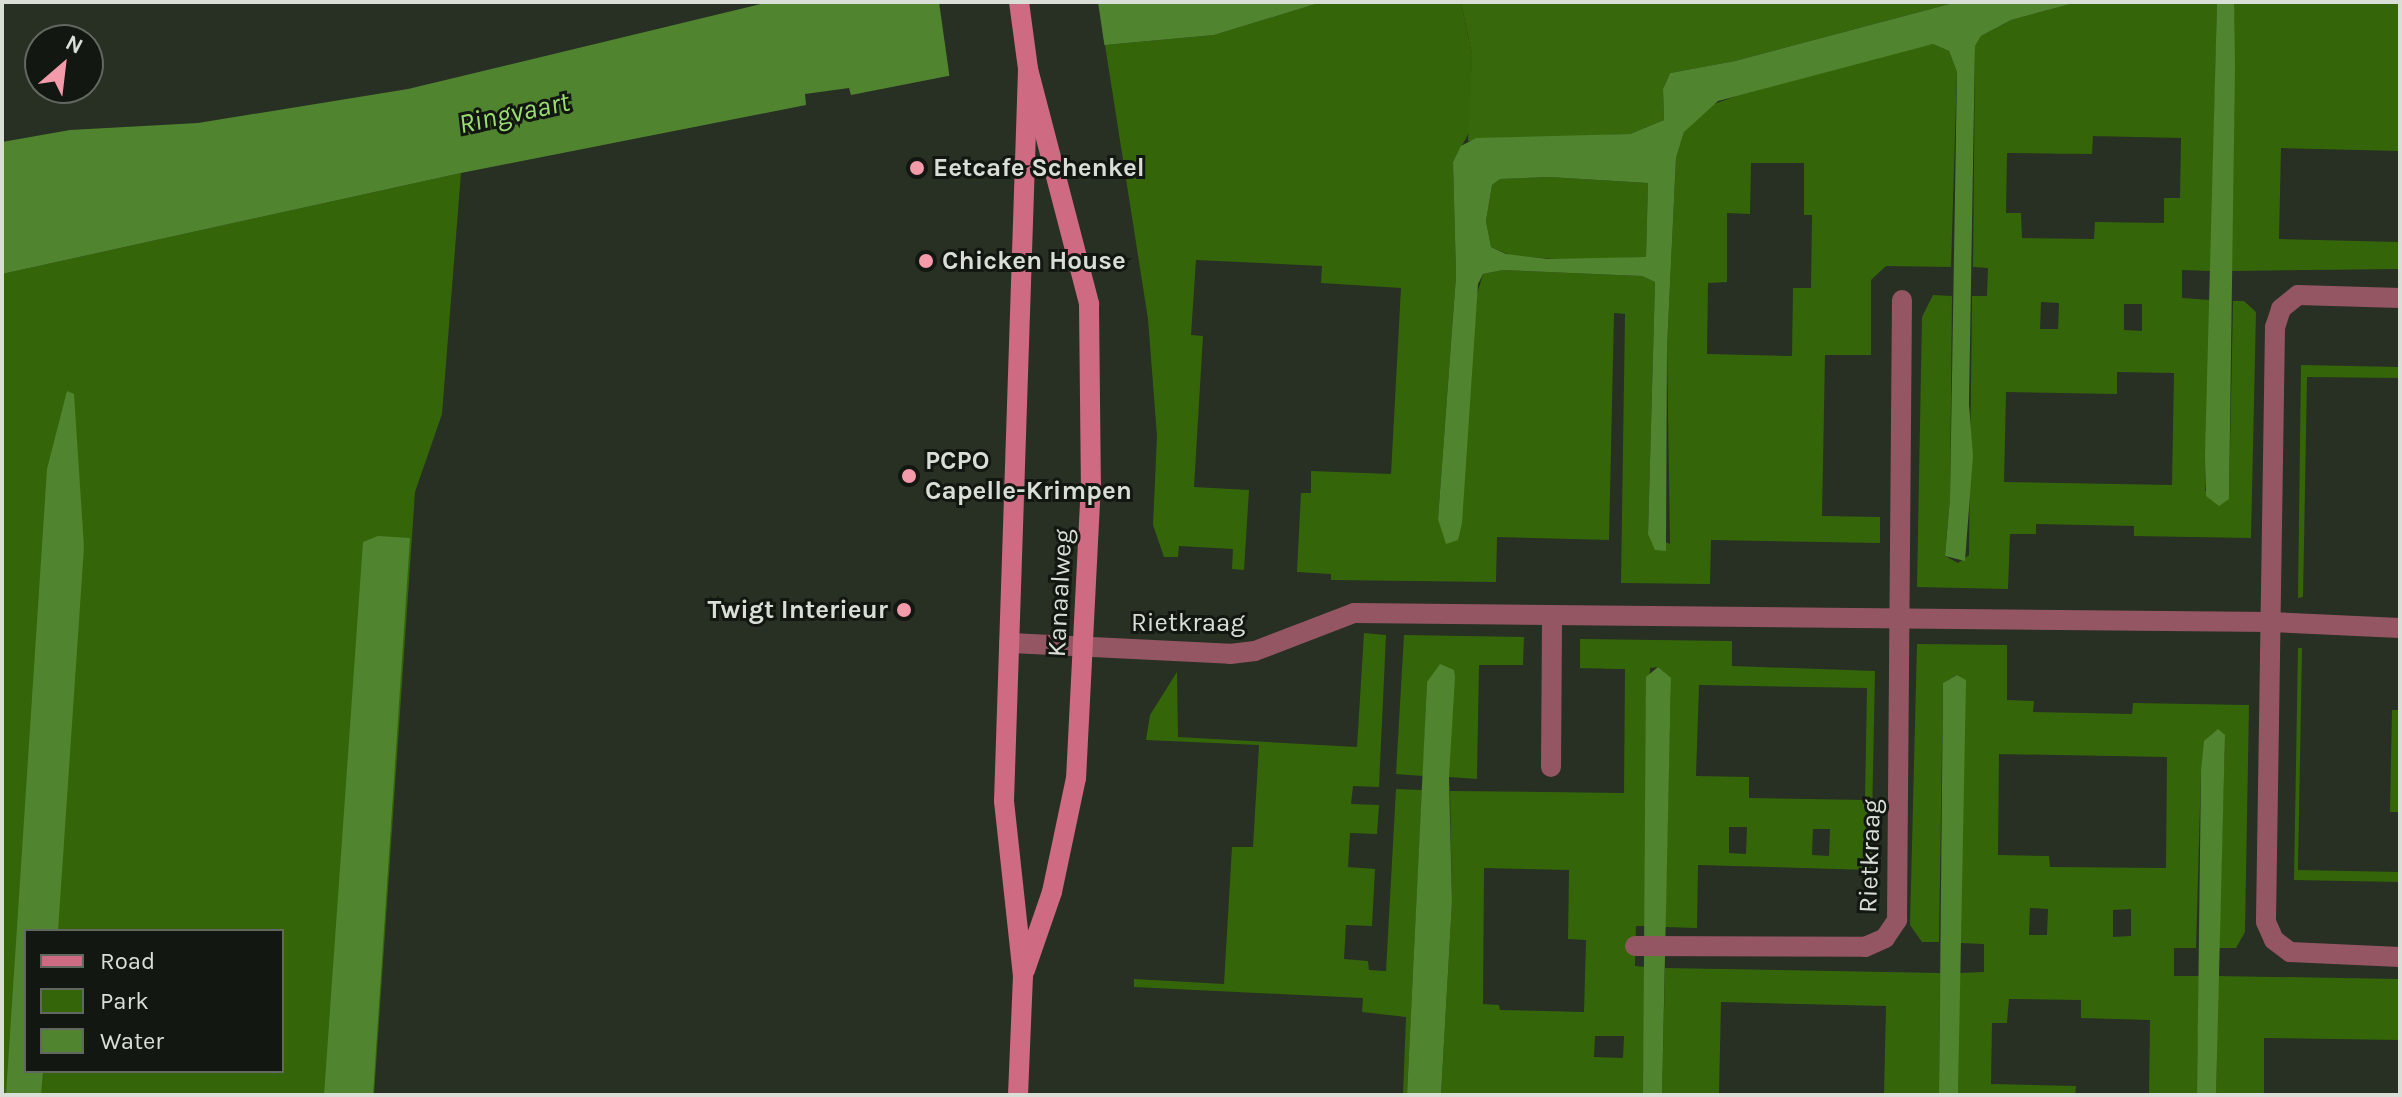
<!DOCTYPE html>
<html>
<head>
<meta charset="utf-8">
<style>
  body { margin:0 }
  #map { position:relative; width:2402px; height:1097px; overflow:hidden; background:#273023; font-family:Karla,sans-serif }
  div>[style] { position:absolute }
  .green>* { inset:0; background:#356509 }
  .forest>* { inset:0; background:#37680c }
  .water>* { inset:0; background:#51842f }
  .pier>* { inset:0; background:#273023 }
  .minor>* { height:20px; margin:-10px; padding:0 10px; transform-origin:10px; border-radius:10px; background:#955663 }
  .secondary>* { height:20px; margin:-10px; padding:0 10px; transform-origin:10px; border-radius:10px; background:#ce6a81 }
  .dots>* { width:22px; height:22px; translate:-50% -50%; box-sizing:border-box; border:4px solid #131711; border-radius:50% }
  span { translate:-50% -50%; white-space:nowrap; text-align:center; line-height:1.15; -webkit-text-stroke:6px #131711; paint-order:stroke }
  .poi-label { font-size:26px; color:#d9dfd6; font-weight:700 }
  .left { translate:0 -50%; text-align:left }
  .right { translate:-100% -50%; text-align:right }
  .street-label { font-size:26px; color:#d9dfd6 }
  .water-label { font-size:28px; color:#9ade70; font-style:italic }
  .frame { position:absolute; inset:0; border:4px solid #d9dfd6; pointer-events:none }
  .legend { position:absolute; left:24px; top:929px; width:260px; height:144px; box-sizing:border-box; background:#131711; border:2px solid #626760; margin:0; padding:10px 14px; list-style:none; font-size:24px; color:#d9dfd6 }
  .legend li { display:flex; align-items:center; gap:16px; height:40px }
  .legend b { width:40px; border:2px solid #626760 }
  .north { position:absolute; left:24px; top:24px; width:80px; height:80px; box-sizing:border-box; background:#131711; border:2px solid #626760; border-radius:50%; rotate:28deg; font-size:22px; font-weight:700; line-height:32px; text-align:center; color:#d9dfd6 }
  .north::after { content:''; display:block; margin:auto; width:28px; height:36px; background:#f39aab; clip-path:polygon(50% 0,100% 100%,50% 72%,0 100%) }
</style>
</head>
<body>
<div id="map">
  <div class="green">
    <div style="clip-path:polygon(evenodd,1322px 2px,1461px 2px,1472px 55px,1471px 129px,1453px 162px,1456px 276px,1438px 519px,1458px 540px,1477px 294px,1483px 274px,1503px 270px,1642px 276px,1655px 282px,1648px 534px,1670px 544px,1667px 348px,1676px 158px,1684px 132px,1706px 107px,1736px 96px,1903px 50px,1933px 44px,1949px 51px,1957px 72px,1951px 267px,1886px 266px,1871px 280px,1871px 355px,1825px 355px,1822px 516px,1880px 517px,1880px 543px,1711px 540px,1710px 584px,1621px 583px,1625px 314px,1614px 313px,1609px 540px,1497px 537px,1496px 582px,1331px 580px,1331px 574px,1297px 572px,1301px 493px,1311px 493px,1311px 471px,1391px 474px,1401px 288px,1321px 283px,1322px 266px,1196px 260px,1191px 335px,1203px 336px,1194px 487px,1249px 490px,1244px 570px,1232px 569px,1233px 549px,1179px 546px,1178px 557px,1164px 557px,1153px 525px,1157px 436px,1148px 319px,1105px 45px,1214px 35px,1322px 2px,1751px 163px,1804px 163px,1804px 215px,1812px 215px,1811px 288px,1793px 288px,1792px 356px,1707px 354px,1708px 283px,1727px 282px,1727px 213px,1750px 214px,1751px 163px)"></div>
    <div style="clip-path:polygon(evenodd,2078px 2px,2217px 2px,2211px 271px,2182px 270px,2182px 298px,2210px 300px,2205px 491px,2229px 499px,2233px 301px,2244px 301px,2256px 312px,2251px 538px,2134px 536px,2134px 526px,2036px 524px,2036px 534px,2010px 534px,2008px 589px,1917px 587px,1922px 317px,1933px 295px,1952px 296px,1950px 498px,1945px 556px,1958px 563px,1969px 555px,1972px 296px,1987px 296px,1988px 268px,1973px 267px,1975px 46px,1981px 36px,2011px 20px,2078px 2px,2093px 136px,2181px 138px,2180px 198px,2164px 198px,2164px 223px,2095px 222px,2094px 239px,2022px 238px,2021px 213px,2006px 213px,2007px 153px,2092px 154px,2093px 136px,2078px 2px,2041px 302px,2059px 303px,2058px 329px,2040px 329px,2041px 302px,2078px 2px,2124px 304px,2142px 304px,2142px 331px,2124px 330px,2124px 304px,2078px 2px,2117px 372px,2174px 373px,2172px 485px,2004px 482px,2006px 392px,2117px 394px,2117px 372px)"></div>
    <div style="clip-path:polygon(2234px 2px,2400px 2px,2400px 151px,2281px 148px,2279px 239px,2400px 242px,2400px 269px,2229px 271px)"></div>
    <div style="clip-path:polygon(evenodd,461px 173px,442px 414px,415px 492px,374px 1095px,2px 1095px,2px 274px,461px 173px,26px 931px,282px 931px,282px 1071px,26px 1071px,26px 931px)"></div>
    <div style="clip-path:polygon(1549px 177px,1648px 183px,1646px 257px,1569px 260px,1512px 256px,1491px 247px,1486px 221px,1492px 185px,1500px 179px)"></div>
    <div style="clip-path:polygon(2301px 365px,2400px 367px,2400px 378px,2307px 377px,2303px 597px,2298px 598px)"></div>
    <div style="clip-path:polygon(1364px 633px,1386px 635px,1379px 787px,1353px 786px,1351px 804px,1379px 805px,1377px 834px,1350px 833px,1348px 867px,1375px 869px,1372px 926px,1346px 925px,1344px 959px,1368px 961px,1369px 970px,1386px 971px,1396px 789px,1422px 790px,1407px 1095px,1403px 1095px,1406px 1017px,1362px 1012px,1363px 998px,1134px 987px,1134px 979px,1224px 984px,1232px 847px,1253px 847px,1259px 745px,1146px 740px,1150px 715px,1177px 672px,1178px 737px,1357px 747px)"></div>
    <div style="clip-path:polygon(1404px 635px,1524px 637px,1523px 665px,1479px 665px,1477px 779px,1449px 777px,1427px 682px,1423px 776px,1396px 774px)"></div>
    <div style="clip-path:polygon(evenodd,1580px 639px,1732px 641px,1732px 666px,1875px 671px,1871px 870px,1698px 865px,1697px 928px,1665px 927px,1671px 679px,1658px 667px,1650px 668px,1647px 926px,1636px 926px,1635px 966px,1646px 967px,1643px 1095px,1441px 1095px,1452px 902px,1450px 791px,1624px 793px,1625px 669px,1580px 668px,1580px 639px,1699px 685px,1867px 688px,1865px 800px,1749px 798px,1749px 777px,1696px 776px,1699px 685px,1580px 639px,1729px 827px,1747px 827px,1746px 854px,1729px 853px,1729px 827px,1580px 639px,1813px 829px,1830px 829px,1829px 856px,1812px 855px,1813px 829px,1580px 639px,1484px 868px,1569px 870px,1568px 939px,1586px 940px,1584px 1012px,1500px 1010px,1499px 1005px,1483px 1004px,1484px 868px,1580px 639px,1595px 1036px,1624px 1036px,1623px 1058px,1594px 1057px,1595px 1036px)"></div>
    <div style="clip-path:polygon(evenodd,1917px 644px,2007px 645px,2007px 700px,2034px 701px,2033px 712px,2132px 714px,2133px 703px,2249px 705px,2245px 932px,2236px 948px,2219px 948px,2225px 735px,2201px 771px,2196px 948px,2174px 948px,2174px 976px,2199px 976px,2197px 1095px,2149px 1095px,2150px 1020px,2081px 1018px,2081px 1000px,2009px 999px,2007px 1023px,1992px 1023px,1991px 1084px,2076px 1086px,2075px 1095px,1958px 1095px,1959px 973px,1984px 972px,1984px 944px,1960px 943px,1965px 680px,1957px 675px,1943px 683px,1939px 942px,1922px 942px,1910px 925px,1917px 644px,1999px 754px,2167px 757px,2166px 868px,2050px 867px,2049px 856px,1998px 855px,1999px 754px,1917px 644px,2030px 908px,2048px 909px,2047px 935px,2029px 935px,2030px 908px,1917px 644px,2131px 909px,2131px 936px,2113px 937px,2113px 910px,2131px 909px)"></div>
    <div style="clip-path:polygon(2298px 648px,2302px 648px,2298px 870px,2400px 872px,2400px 882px,2294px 880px)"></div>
    <div style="clip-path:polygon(2392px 710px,2400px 710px,2400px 812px,2390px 812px)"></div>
    <div style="clip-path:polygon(1665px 968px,1940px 973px,1939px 1095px,1884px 1095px,1886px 1006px,1721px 1002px,1719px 1095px,1662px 1095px)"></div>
    <div style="clip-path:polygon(2218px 976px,2400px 979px,2400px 1040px,2264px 1038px,2264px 1095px,2216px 1095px)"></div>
  </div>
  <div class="forest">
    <div style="clip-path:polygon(1461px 2px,1957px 2px,1735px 61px,1670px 73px,1663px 89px,1664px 120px,1630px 134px,1468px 141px,1472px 55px)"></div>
  </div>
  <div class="water">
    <div style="clip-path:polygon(769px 2px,1322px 2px,1214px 35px,1105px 45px,851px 95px,849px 88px,805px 94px,806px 105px,461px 173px,2px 274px,2px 142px,70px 130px,198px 123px,408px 89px)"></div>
    <div style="clip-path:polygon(evenodd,1957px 2px,2078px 2px,2011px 20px,1981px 36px,1975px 46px,1969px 404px,1973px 456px,1965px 561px,1945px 556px,1950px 498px,1957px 72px,1949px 51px,1933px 44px,1718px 101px,1684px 132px,1676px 158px,1667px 348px,1666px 551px,1655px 550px,1648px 534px,1655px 282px,1642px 276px,1503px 270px,1483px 274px,1478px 284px,1462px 523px,1458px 540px,1446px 544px,1438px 519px,1456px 276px,1453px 162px,1461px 146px,1476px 138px,1630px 134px,1664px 120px,1663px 89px,1670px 73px,1735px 61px,1957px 2px,1549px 177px,1648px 183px,1646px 257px,1548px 259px,1506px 254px,1491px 247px,1486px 221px,1492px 185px,1500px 179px,1549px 177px)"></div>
    <div style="clip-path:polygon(2217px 2px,2234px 2px,2235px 65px,2229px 499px,2219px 506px,2206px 496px,2205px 456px)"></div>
    <div style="clip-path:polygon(67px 391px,74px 394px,84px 547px,58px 931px,26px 931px,26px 1071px,43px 1071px,41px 1095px,6px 1095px,47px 469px)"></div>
    <div style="clip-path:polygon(378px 536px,410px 538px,373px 1095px,324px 1095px,363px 542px)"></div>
    <div style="clip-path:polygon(1440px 664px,1454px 670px,1455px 677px,1449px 777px,1452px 902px,1441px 1095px,1407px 1095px,1427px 682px)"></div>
    <div style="clip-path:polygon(1658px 667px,1671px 678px,1662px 1095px,1643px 1095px,1646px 677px)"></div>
    <div style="clip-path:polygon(1957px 675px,1966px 680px,1958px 1095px,1939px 1095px,1943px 683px)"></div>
    <div style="clip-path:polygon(2218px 729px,2225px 735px,2216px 1095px,2197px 1095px,2201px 771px,2204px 741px)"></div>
  </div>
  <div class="pier">
    <div style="clip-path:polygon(939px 2px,1098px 2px,1105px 49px,950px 80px)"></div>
  </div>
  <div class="minor">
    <div style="left:2400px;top:298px;width:102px;rotate:-178.3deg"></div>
    <div style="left:2298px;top:295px;width:22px;rotate:141deg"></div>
    <div style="left:2281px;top:309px;width:19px;rotate:108deg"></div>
    <div style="left:2275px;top:327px;width:595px;rotate:90.87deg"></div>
    <div style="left:2266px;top:922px;width:20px;rotate:66deg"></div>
    <div style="left:2274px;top:940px;width:20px;rotate:37deg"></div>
    <div style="left:2290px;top:952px;width:110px;rotate:2.6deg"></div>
    <div style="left:1009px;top:643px;width:221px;rotate:2.8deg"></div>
    <div style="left:1230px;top:654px;width:25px;rotate:-7deg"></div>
    <div style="left:1255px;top:651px;width:106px;rotate:-21deg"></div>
    <div style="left:1354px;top:613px;width:917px;rotate:0.56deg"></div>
    <div style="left:2271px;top:622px;width:129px;rotate:2.7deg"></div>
    <div style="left:1551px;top:767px;width:152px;rotate:-89.6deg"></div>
    <div style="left:1635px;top:946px;width:230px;rotate:0.2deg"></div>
    <div style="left:1865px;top:947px;width:22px;rotate:-24deg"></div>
    <div style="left:1885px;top:938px;width:22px;rotate:-56deg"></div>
    <div style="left:1897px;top:920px;width:620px;rotate:-89.54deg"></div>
  </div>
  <div class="secondary">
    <div style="left:1019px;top:2px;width:68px;rotate:82.3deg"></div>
    <div style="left:1028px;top:69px;width:243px;rotate:75.4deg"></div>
    <div style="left:1089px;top:304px;width:179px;rotate:89.4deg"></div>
    <div style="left:1091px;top:483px;width:295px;rotate:92.9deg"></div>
    <div style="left:1076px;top:778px;width:116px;rotate:101.9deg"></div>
    <div style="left:1052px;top:892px;width:83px;rotate:109.1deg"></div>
    <div style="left:1018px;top:1095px;width:119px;rotate:-87.6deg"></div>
    <div style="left:1023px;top:976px;width:176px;rotate:-96.2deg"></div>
    <div style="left:1004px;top:801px;width:732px;rotate:-88.12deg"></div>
  </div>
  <div class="dots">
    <div style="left:917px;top:168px;background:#f39aab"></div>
    <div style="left:926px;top:261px;background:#f39aab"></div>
    <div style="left:909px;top:476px;background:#f39aab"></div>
    <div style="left:904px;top:610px;background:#f39aab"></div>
  </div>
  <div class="poi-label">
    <span class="left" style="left:933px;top:168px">Eetcafe Schenkel</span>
    <span class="left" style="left:942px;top:261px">Chicken House</span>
    <span class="left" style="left:925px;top:476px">PCPO<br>Capelle-Krimpen</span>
    <span class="right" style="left:888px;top:610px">Twigt Interieur</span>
  </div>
  <div class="street-label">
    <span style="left:1060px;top:593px;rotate:-87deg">Kanaalweg</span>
    <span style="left:1188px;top:623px">Rietkraag</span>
    <span style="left:1870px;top:856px;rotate:-88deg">Rietkraag</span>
  </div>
  <div class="water-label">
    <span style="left:514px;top:113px;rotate:-12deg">Ringvaart</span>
  </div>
  <div class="frame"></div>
  <ul class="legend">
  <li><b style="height:10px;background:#ce6a81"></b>Road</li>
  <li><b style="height:22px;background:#356509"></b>Park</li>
  <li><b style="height:22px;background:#51842f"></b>Water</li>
  </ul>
  <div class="north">N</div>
</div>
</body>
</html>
